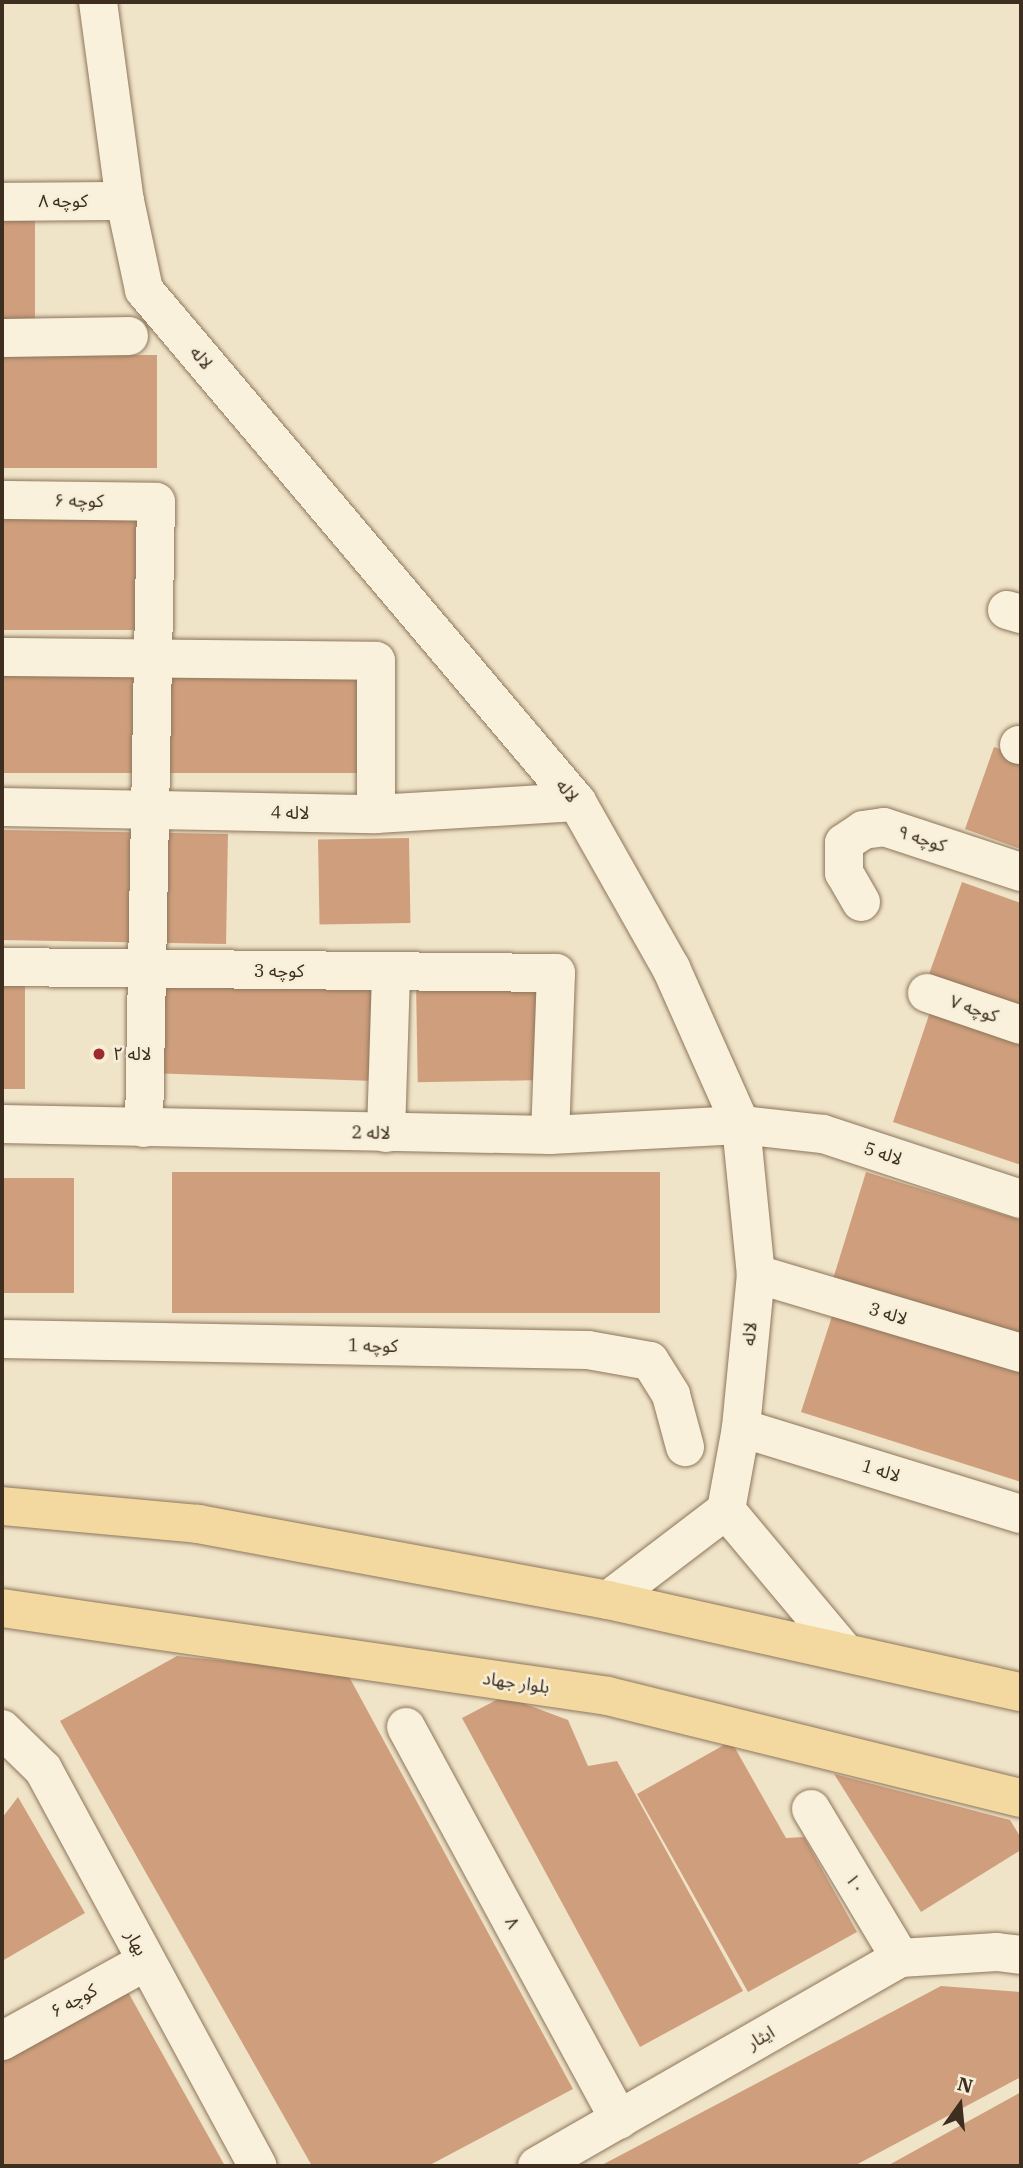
<!DOCTYPE html>
<html>
<head>
<meta charset="utf-8">
<style>
  body { margin:0 }
  #map { position:relative; width:1023px; height:2168px; overflow:hidden; background:#f0e4c8; font-family:"IBM Plex Serif","Noto Sans Arabic",serif }
  div>[style] { position:absolute }
  .building>* { inset:0; background:#cf9f7d; transform-origin:0 0 }
  .roads { filter:drop-shadow(0 0 2px #8d765c) drop-shadow(0 0 2px #8d765c) }
  .minor>* { height:38px; margin:-19px; padding:0 19px; transform-origin:19px; border-radius:19px; background:#faf1dc }
  .major>* { height:38px; margin:-19px; padding:0 19px; transform-origin:19px; border-radius:19px; background:#f3d9a0 }
  .dots>* { width:19px; height:19px; translate:-50% -50%; box-sizing:border-box; border:4px solid #f7eed8; border-radius:50% }
  span { translate:-50% -50%; white-space:nowrap; text-align:center; line-height:1.15; -webkit-text-stroke:5px #f7eed8; paint-order:stroke }
  .street-label { font-size:18px; color:#3d2e20 }
  .poi-label { font-size:18px; color:#3d2e20 }
  .left { translate:0 -50%; text-align:left }
  .frame { position:absolute; inset:0; border:4px solid #3d2e20; pointer-events:none }
  .north { position:absolute; left:925px; top:2070px; width:70px; height:70px; -webkit-text-stroke:5px #f7eed8; paint-order:stroke; rotate:15deg; font-size:19px; font-weight:700; line-height:28px; text-align:center; color:#3d2e20 }
  .north::after { content:''; display:block; margin:auto; width:24px; height:32px; background:#3d2e20; clip-path:polygon(50% 0,100% 100%,50% 72%,0 100%) }
</style>
</head>
<body>
<div id="map">
  <div class="building">
    <div style="left:2px;top:215px;width:33px;height:105px"></div>
    <div style="left:2px;top:355px;width:155px;height:113px"></div>
    <div style="left:2px;top:519px;width:138px;height:111px"></div>
    <div style="left:2px;top:665px;width:360px;height:108px"></div>
    <div style="clip-path:polygon(994px 747px,1021px 756px,1021px 849px,965px 829px)"></div>
    <div style="left:2px;top:830px;width:226px;height:110px;rotate:1deg"></div>
    <div style="left:409px;top:838px;width:85px;height:91px;rotate:89deg"></div>
    <div style="clip-path:polygon(962px 882px,1021px 903px,1021px 1010px,928px 977px)"></div>
    <div style="left:377px;top:972px;width:109px;height:218px;rotate:92deg"></div>
    <div style="left:2px;top:978px;width:23px;height:111px"></div>
    <div style="left:543px;top:981px;width:99px;height:127px;rotate:89deg"></div>
    <div style="clip-path:polygon(931px 1009px,1021px 1039px,1021px 1165px,893px 1122px)"></div>
    <div style="left:172px;top:1172px;width:488px;height:141px"></div>
    <div style="clip-path:polygon(866px 1172px,1021px 1220px,1021px 1337px,833px 1279px)"></div>
    <div style="left:2px;top:1178px;width:72px;height:115px"></div>
    <div style="clip-path:polygon(834px 1310px,1021px 1369px,1021px 1482px,801px 1412px)"></div>
    <div style="clip-path:polygon(177px 1656px,347px 1673px,573px 2089px,428px 2166px,312px 2166px,60px 1721px)"></div>
    <div style="clip-path:polygon(504px 1696px,568px 1720px,588px 1766px,617px 1761px,743px 1991px,640px 2047px,462px 1718px)"></div>
    <div style="clip-path:polygon(731px 1741px,786px 1838px,804px 1837px,857px 1932px,748px 1992px,637px 1794px)"></div>
    <div style="clip-path:polygon(834px 1774px,1010px 1820px,1021px 1838px,1021px 1850px,921px 1912px)"></div>
    <div style="clip-path:polygon(18px 1797px,85px 1913px,2px 1961px,2px 1818px)"></div>
    <div style="clip-path:polygon(123px 1983px,225px 2166px,2px 2166px,2px 2050px)"></div>
    <div style="clip-path:polygon(941px 1986px,1021px 1992px,1021px 2077px,854px 2166px,600px 2166px)"></div>
    <div style="clip-path:polygon(1021px 2092px,1021px 2166px,887px 2166px)"></div>
  </div>
  <div class="roads">
    <div class="minor">
      <div style="left:98px;top:2px;width:201px;rotate:82.3deg"></div>
      <div style="left:125px;top:201px;width:91px;rotate:77.9deg"></div>
      <div style="left:144px;top:290px;width:671px;rotate:49.78deg"></div>
      <div style="left:577px;top:802px;width:191px;rotate:60.5deg"></div>
      <div style="left:671px;top:968px;width:172px;rotate:66deg"></div>
      <div style="left:741px;top:1125px;width:150px;rotate:84.3deg"></div>
      <div style="left:756px;top:1274px;width:155px;rotate:95.6deg"></div>
      <div style="left:741px;top:1428px;width:83px;rotate:100.4deg"></div>
      <div style="left:2px;top:202px;width:123px;rotate:-0.5deg"></div>
      <div style="left:2px;top:338px;width:127px;rotate:-0.9deg"></div>
      <div style="left:2px;top:500px;width:154px;rotate:0.7deg"></div>
      <div style="left:156px;top:502px;width:626px;rotate:91.1deg"></div>
      <div style="left:1007px;top:610px;width:15px;rotate:16deg"></div>
      <div style="left:2px;top:657px;width:374px;rotate:0.6deg"></div>
      <div style="left:376px;top:661px;width:153px;rotate:90deg"></div>
      <div style="left:1019px;top:745px;width:2px"></div>
      <div style="left:2px;top:807px;width:374px;rotate:1.1deg"></div>
      <div style="left:376px;top:814px;width:201px;rotate:-3.4deg"></div>
      <div style="left:861px;top:902px;width:34px;rotate:-120deg"></div>
      <div style="left:844px;top:873px;width:30px;rotate:-90deg"></div>
      <div style="left:844px;top:843px;width:23px;rotate:-34deg"></div>
      <div style="left:863px;top:830px;width:21px;rotate:-8deg"></div>
      <div style="left:884px;top:827px;width:144px;rotate:18.2deg"></div>
      <div style="left:2px;top:967px;width:554px;rotate:0.62deg"></div>
      <div style="left:556px;top:973px;width:162px;rotate:92.1deg"></div>
      <div style="left:927px;top:993px;width:99px;rotate:18.8deg"></div>
      <div style="left:2px;top:1124px;width:548px;rotate:1.15deg"></div>
      <div style="left:550px;top:1135px;width:191px;rotate:-3deg"></div>
      <div style="left:741px;top:1125px;width:82px;rotate:6.3deg"></div>
      <div style="left:823px;top:1134px;width:208px;rotate:18.2deg"></div>
      <div style="left:386px;top:1133px;width:161px;rotate:-88.2deg"></div>
      <div style="left:756px;top:1274px;width:277px;rotate:16.6deg"></div>
      <div style="left:2px;top:1339px;width:586px;rotate:1.08deg"></div>
      <div style="left:588px;top:1350px;width:63px;rotate:10.1deg"></div>
      <div style="left:650px;top:1361px;width:40px;rotate:58deg"></div>
      <div style="left:671px;top:1395px;width:54px;rotate:74.9deg"></div>
      <div style="left:741px;top:1428px;width:293px;rotate:17.1deg"></div>
      <div style="left:726px;top:1510px;width:182px;rotate:50.1deg"></div>
      <div style="left:608px;top:1600px;width:148px;rotate:-37.3deg"></div>
      <div style="left:406px;top:1727px;width:447px;rotate:61.5deg"></div>
      <div style="left:2px;top:1729px;width:57px;rotate:44.3deg"></div>
      <div style="left:43px;top:1769px;width:451px;rotate:61.6deg"></div>
      <div style="left:811px;top:1809px;width:174px;rotate:59.1deg"></div>
      <div style="left:2px;top:2041px;width:163px;rotate:-28.9deg"></div>
      <div style="left:537px;top:2166px;width:418px;rotate:-29.8deg"></div>
      <div style="left:900px;top:1958px;width:97px;rotate:-3.5deg"></div>
      <div style="left:997px;top:1952px;width:24px;rotate:7deg"></div>
    </div>
    <div class="major">
      <div style="left:2px;top:1506px;width:197px;rotate:5.2deg"></div>
      <div style="left:198px;top:1524px;width:417px;rotate:10.5deg"></div>
      <div style="left:608px;top:1600px;width:423px;rotate:12.6deg"></div>
      <div style="left:2px;top:1608px;width:612px;rotate:8.26deg"></div>
      <div style="left:608px;top:1696px;width:425px;rotate:13.9deg"></div>
    </div>
  </div>
  <div class="dots">
    <div style="left:99px;top:1054px;background:#9e2a2b"></div>
  </div>
  <div class="street-label">
    <span style="left:63px;top:201px">کوچه ۸</span>
    <span style="left:201px;top:358px;rotate:50deg">لاله</span>
    <span style="left:79px;top:501px;rotate:1deg">کوچه ۶</span>
    <span style="left:567px;top:791px;rotate:51deg">لاله</span>
    <span style="left:290px;top:813px;rotate:1deg">لاله 4</span>
    <span style="left:922px;top:839px;rotate:18deg">کوچه ۹</span>
    <span style="left:279px;top:971px">کوچه 3</span>
    <span style="left:974px;top:1009px;rotate:19deg">کوچه ۷</span>
    <span style="left:371px;top:1133px;rotate:1deg">لاله 2</span>
    <span style="left:883px;top:1154px;rotate:18deg">لاله 5</span>
    <span style="left:888px;top:1314px;rotate:17deg">لاله 3</span>
    <span style="left:750px;top:1334px;rotate:-85deg">لاله</span>
    <span style="left:373px;top:1346px;rotate:1deg">کوچه 1</span>
    <span style="left:881px;top:1471px;rotate:17deg">لاله 1</span>
    <span style="left:516px;top:1683px;rotate:8deg">بلوار جهاد</span>
    <span style="left:855px;top:1884px;rotate:59deg">۱۰</span>
    <span style="left:512px;top:1923px;rotate:62deg">۸</span>
    <span style="left:136px;top:1943px;rotate:62deg">بهار</span>
    <span style="left:74px;top:2001px;rotate:-29deg">کوچه ۶</span>
    <span style="left:761px;top:2038px;rotate:-30deg">ایثار</span>
  </div>
  <div class="poi-label">
    <span class="left" style="left:113px;top:1054px">لاله ۲</span>
  </div>
  <div class="frame"></div>
  <div class="north">N</div>
</div>
</body>
</html>
